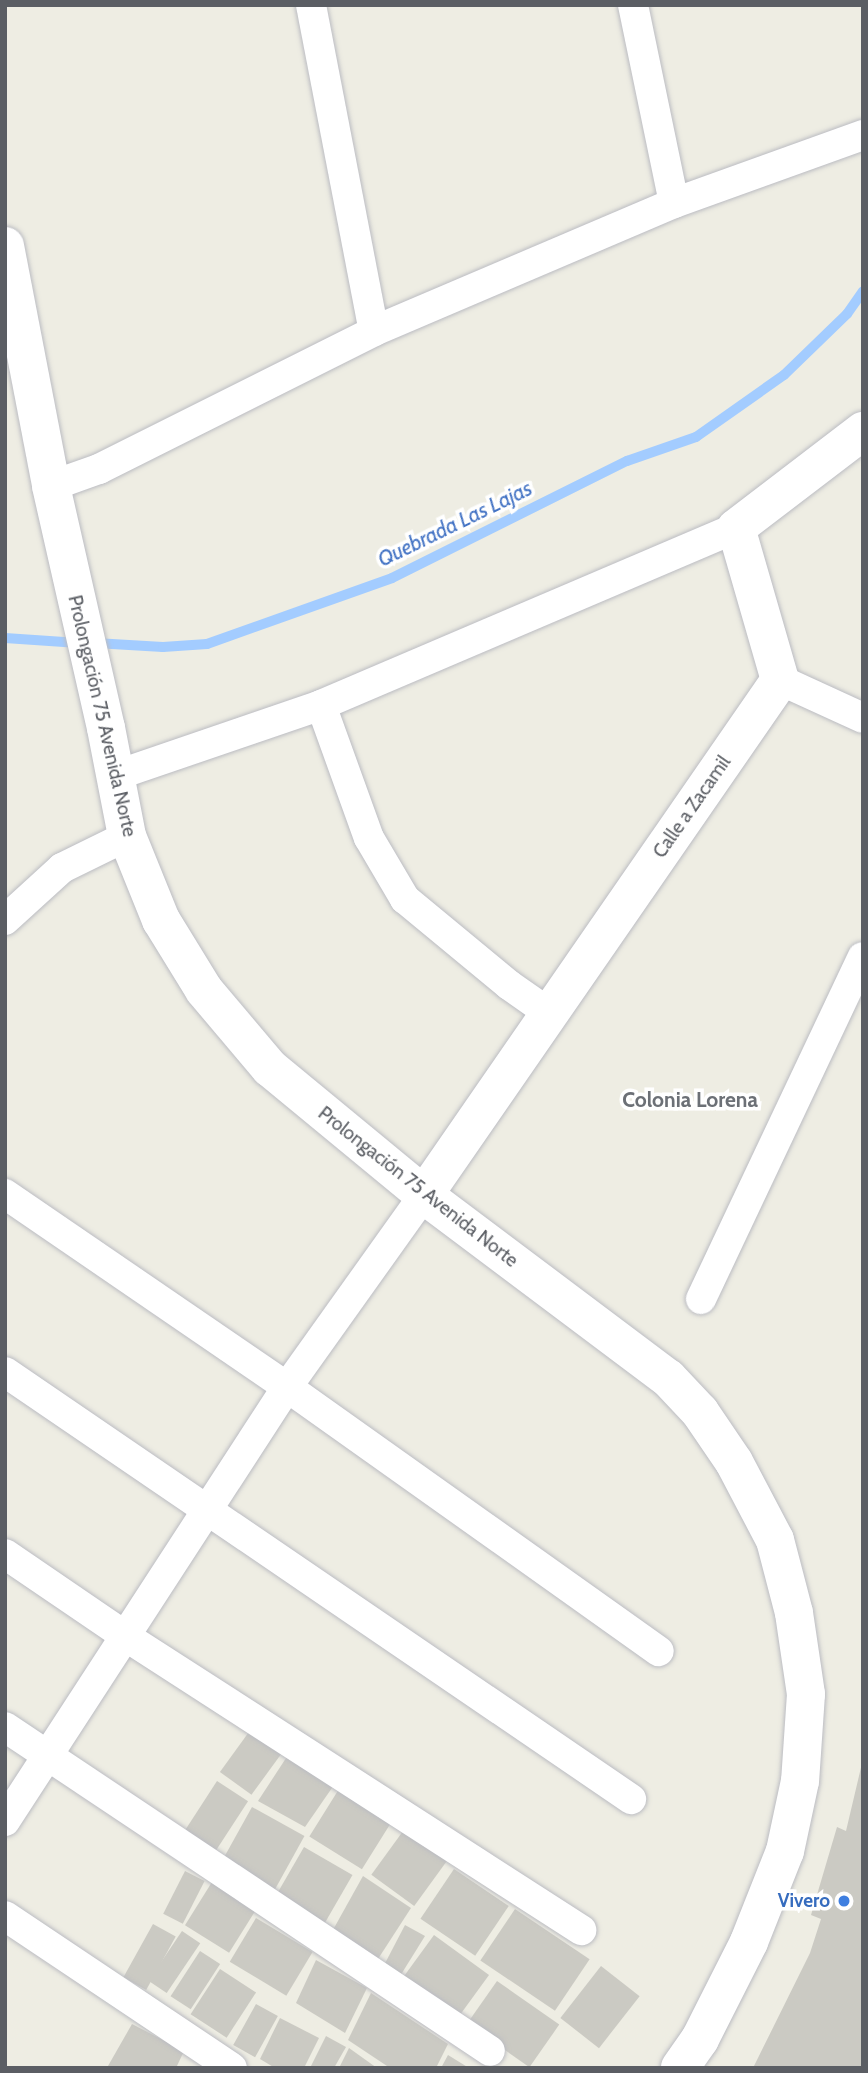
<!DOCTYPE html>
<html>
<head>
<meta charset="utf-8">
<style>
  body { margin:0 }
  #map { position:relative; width:868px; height:2073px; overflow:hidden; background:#eeede3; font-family:Cabin,sans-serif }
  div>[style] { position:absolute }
  .stream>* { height:10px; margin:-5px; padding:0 5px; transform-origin:5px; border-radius:5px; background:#a3ccff }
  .building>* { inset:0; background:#cbcac3; transform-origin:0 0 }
  .roads { filter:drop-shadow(0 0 2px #bbbcc2) drop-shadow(0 0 2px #bbbcc2) }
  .street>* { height:30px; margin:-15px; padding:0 15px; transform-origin:15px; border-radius:15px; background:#fff }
  .secondary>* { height:38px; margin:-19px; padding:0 19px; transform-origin:19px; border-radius:19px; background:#fff }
  .dots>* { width:19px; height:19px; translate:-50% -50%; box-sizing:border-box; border:4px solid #fff; border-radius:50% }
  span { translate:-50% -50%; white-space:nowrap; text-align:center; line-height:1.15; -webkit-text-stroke:7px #fff; paint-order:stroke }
  .street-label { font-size:19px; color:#5b5e64 }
  .shop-label { font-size:19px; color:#366cbe; font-weight:700 }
  .right { translate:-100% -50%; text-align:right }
  .water-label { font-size:21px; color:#4373c4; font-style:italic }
  .neighbourhood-label { font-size:21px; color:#6c7076; font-weight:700 }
  .frame { position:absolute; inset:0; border:7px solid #5b5e64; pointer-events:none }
</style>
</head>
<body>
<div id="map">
  <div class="stream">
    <div style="left:5px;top:638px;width:74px;rotate:3.9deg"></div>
    <div style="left:95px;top:643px;width:68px;rotate:3.4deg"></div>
    <div style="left:163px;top:647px;width:44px;rotate:-3.9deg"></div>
    <div style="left:207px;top:644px;width:196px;rotate:-19.6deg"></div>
    <div style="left:392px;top:578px;width:263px;rotate:-26.5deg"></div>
    <div style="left:627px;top:461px;width:73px;rotate:-19.2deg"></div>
    <div style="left:696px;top:437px;width:108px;rotate:-35.2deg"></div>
    <div style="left:784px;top:375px;width:88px;rotate:-44.1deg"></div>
    <div style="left:847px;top:314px;width:28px;rotate:-55deg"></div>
  </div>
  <div class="building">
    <div style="left:254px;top:1725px;width:39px;height:58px;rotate:36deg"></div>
    <div style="clip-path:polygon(290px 1752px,334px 1785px,305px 1827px,258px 1801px)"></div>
    <div style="clip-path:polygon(863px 1759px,863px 2068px,753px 2068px,810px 1953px,821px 1919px,811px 1915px,837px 1827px,846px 1831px)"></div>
    <div style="left:217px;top:1781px;width:37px;height:64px;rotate:33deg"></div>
    <div style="left:339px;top:1789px;width:62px;height:56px;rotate:32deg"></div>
    <div style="left:252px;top:1807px;width:60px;height:61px;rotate:29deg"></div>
    <div style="left:406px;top:1827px;width:53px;height:59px;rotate:36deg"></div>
    <div style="left:304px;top:1847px;width:56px;height:60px;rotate:30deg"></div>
    <div style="left:454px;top:1869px;width:66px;height:60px;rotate:34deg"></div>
    <div style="left:185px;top:1871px;width:22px;height:48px;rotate:27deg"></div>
    <div style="clip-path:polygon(363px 1876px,411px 1908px,378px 1959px,329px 1937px)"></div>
    <div style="left:212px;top:1882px;width:52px;height:51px;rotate:32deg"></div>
    <div style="left:515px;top:1909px;width:90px;height:62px;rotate:34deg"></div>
    <div style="left:256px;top:1918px;width:66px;height:51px;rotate:31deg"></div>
    <div style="left:153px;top:1924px;width:26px;height:61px;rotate:29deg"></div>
    <div style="clip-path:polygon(405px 1925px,425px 1936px,397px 1981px,381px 1971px)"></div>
    <div style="left:182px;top:1931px;width:22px;height:60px;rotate:34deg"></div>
    <div style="left:434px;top:1935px;width:68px;height:61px;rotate:36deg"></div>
    <div style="left:200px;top:1951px;width:24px;height:54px;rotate:33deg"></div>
    <div style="clip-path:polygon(316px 1960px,367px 1988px,345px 2033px,296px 2003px)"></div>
    <div style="left:601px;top:1966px;width:49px;height:66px;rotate:38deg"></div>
    <div style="left:220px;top:1969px;width:43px;height:54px;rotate:33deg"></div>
    <div style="left:497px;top:1981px;width:76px;height:52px;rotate:35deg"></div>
    <div style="clip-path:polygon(371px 1993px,448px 2044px,436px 2068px,390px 2068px,348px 2040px)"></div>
    <div style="left:256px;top:2004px;width:25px;height:47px;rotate:29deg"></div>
    <div style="clip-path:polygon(280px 2018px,319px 2038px,304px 2068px,275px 2068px,260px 2059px)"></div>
    <div style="clip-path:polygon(132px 2024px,184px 2051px,176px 2068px,108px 2066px)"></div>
    <div style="clip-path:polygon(326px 2036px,346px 2047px,334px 2068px,310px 2068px)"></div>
    <div style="clip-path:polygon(349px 2048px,377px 2068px,339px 2068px)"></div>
    <div style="clip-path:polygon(448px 2055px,469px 2068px,441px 2068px)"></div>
  </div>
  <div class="roads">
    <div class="street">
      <div style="left:311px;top:5px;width:332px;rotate:79.1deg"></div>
      <div style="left:633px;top:5px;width:202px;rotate:78.3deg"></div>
      <div style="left:51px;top:486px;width:51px;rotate:-19.5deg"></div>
      <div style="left:99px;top:469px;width:308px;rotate:-26.6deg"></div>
      <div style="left:374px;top:331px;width:326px;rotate:-23.1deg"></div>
      <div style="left:674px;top:203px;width:201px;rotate:-19.8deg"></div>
      <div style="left:780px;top:680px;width:91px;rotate:24.6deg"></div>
      <div style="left:321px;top:705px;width:141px;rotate:70.2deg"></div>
      <div style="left:369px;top:838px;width:71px;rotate:59.5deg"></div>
      <div style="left:405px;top:899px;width:135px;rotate:39.6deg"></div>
      <div style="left:509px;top:985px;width:49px;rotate:35deg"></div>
      <div style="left:114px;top:776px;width:219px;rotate:-18.9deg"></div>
      <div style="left:321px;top:705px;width:451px;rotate:-23.1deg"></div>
      <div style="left:5px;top:920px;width:77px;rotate:-42.4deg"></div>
      <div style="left:62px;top:868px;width:72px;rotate:-26.2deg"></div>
      <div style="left:5px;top:1194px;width:342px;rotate:34.4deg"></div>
      <div style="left:287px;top:1387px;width:456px;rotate:35.4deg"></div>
      <div style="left:701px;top:1299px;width:378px;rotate:-64.7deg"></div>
      <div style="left:5px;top:1372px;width:758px;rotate:34.3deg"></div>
      <div style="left:5px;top:1554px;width:145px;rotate:34.3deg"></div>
      <div style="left:125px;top:1636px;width:543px;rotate:32.81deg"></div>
      <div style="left:5px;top:1727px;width:583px;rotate:33.74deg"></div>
      <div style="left:5px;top:1821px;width:518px;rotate:-56.99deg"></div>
      <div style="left:287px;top:1387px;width:236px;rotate:-54.5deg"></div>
      <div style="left:5px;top:1916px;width:273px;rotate:33.8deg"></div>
    </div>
    <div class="secondary">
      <div style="left:5px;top:246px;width:244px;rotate:79.1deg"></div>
      <div style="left:51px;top:486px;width:248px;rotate:77.2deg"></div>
      <div style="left:106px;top:728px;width:110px;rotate:79deg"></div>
      <div style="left:127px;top:836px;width:91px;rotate:68deg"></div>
      <div style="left:161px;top:920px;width:82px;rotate:58.4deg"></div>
      <div style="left:204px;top:990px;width:102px;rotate:49.8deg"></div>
      <div style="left:270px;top:1068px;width:200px;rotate:39.5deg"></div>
      <div style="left:424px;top:1195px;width:305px;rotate:36.9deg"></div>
      <div style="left:668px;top:1378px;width:47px;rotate:46.7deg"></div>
      <div style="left:700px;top:1412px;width:60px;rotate:55.8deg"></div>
      <div style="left:734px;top:1462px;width:88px;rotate:62.3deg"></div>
      <div style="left:775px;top:1540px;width:75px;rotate:75.4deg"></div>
      <div style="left:794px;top:1613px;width:82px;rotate:81.6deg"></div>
      <div style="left:806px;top:1694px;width:87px;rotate:93.9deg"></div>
      <div style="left:800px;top:1781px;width:72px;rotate:102.1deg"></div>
      <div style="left:785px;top:1851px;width:98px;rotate:111.6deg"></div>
      <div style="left:749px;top:1942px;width:109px;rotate:116.8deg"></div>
      <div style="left:700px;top:2039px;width:35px;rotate:125deg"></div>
      <div style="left:424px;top:1195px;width:626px;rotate:-55.35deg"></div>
      <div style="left:780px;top:680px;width:158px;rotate:-106.1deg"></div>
      <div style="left:736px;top:528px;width:160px;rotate:-37.4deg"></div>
    </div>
  </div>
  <div class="dots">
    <div style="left:844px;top:1901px;background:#3f7fe0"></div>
  </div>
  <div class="street-label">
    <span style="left:102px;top:716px;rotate:77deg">Prolongación 75 Avenida Norte</span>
    <span style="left:692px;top:807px;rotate:-55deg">Calle a Zacamil</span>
    <span style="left:418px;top:1187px;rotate:38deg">Prolongación 75 Avenida Norte</span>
  </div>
  <div class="shop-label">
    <span class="right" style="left:830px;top:1901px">Vivero</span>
  </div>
  <div class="water-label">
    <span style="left:455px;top:524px;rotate:-26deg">Quebrada Las Lajas</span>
  </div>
  <div class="neighbourhood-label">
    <span style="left:690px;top:1100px">Colonia Lorena</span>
  </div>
  <div class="frame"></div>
</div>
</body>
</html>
